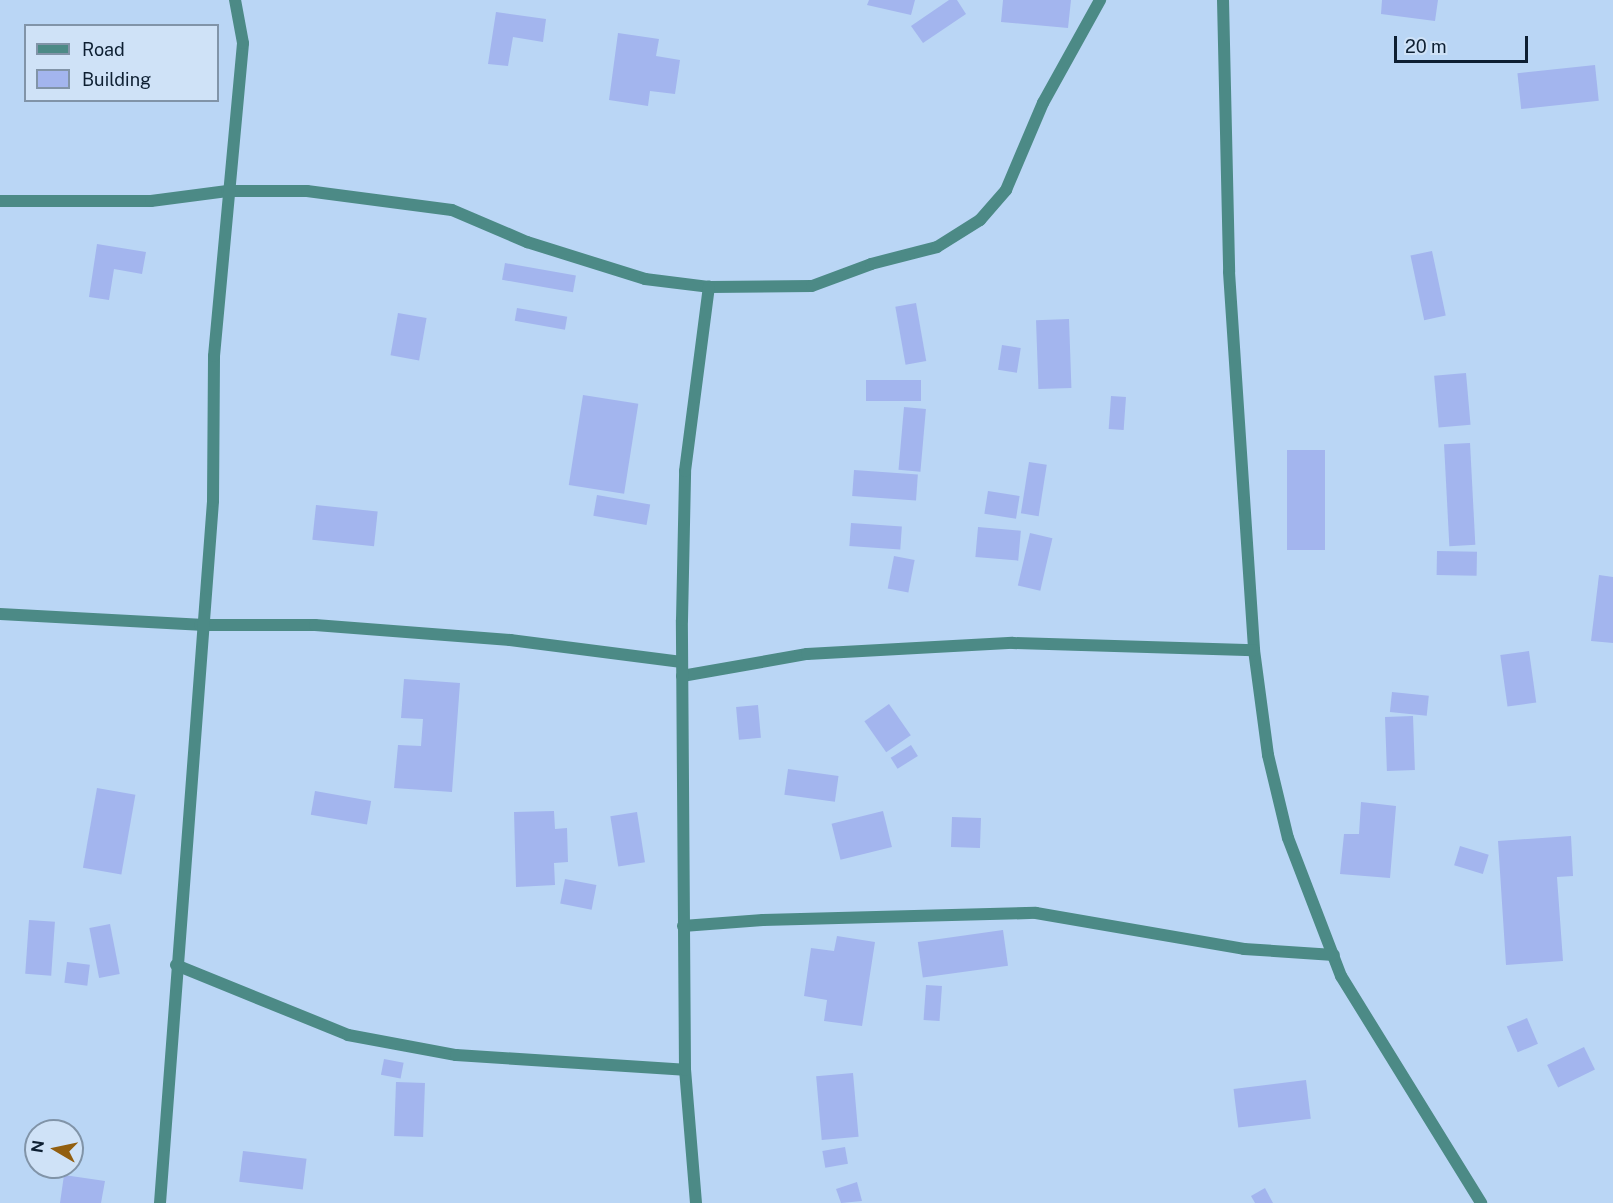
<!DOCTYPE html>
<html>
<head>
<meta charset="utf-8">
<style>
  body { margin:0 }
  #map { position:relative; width:1613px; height:1203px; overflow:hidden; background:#bad6f5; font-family:"Public Sans",sans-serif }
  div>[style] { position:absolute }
  .building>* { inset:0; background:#a3b5ee; transform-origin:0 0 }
  .minor>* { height:12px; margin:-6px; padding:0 6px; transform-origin:6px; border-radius:6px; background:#4c8a86 }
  span { translate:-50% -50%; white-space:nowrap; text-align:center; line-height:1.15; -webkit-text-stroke:4.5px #cfe2f7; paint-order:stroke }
  .legend { position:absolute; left:24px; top:24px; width:195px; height:78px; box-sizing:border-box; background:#cfe2f7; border:2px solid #8194a8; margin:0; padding:8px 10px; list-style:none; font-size:18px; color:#0d1f32 }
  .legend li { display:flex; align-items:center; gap:12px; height:30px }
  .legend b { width:30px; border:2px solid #8194a8 }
  .north { position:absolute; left:24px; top:1119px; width:60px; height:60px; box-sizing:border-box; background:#cfe2f7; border:2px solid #8194a8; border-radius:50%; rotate:279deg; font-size:16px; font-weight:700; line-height:24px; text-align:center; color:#0d1f32 }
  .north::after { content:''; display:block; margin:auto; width:21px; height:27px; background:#925f10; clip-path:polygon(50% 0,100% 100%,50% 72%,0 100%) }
  .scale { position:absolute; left:1394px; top:36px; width:134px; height:27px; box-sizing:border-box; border:3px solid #0d1f32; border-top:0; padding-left:8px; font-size:18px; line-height:21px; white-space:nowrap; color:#0d1f32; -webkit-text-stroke:4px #cfe2f7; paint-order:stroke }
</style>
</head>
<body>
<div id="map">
  <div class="building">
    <div style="clip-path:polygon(869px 0,915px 0,911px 15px,867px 5px)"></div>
    <div style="clip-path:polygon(949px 0,957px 0,966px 14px,923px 43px,911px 26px)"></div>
    <div style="clip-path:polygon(1003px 0,1071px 0,1068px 28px,1001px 22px)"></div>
    <div style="clip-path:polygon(1382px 0,1438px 0,1435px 21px,1381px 14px)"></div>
    <div style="clip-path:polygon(496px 12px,546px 19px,543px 42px,513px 37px,508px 66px,488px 64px)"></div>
    <div style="clip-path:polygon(618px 33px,659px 39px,656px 56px,680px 60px,675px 94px,650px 91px,648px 106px,609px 100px)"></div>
    <div style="left:1595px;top:65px;width:36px;height:78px;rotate:84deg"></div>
    <div style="clip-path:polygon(97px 244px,146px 252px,142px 274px,114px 269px,109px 300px,89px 297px)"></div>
    <div style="left:1432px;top:251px;width:66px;height:22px;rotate:78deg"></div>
    <div style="left:505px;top:263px;width:72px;height:17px;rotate:10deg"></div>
    <div style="left:916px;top:303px;width:59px;height:21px;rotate:80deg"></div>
    <div style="left:517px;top:308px;width:51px;height:13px;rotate:10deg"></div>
    <div style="left:398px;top:313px;width:29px;height:43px;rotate:10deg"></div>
    <div style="left:1069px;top:319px;width:69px;height:33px;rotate:88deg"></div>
    <div style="left:1002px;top:345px;width:19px;height:25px;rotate:9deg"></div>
    <div style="left:1466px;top:373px;width:52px;height:32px;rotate:85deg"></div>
    <div style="left:921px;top:380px;width:21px;height:55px;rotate:90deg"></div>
    <div style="left:583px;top:395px;width:56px;height:91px;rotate:9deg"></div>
    <div style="left:1111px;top:396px;width:15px;height:33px;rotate:4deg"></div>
    <div style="left:904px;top:407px;width:22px;height:63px;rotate:5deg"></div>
    <div style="left:1470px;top:443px;width:102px;height:26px;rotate:87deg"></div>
    <div style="left:1287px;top:450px;width:38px;height:100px"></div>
    <div style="left:1029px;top:462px;width:18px;height:52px;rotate:9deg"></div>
    <div style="left:854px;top:470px;width:64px;height:26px;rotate:4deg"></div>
    <div style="left:988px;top:491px;width:32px;height:23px;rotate:9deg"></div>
    <div style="left:597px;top:495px;width:54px;height:21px;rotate:10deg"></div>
    <div style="left:316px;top:505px;width:62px;height:35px;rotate:6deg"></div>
    <div style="left:851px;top:523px;width:51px;height:23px;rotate:4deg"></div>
    <div style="left:978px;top:527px;width:43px;height:30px;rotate:5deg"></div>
    <div style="left:1030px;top:533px;width:23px;height:54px;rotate:13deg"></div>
    <div style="left:1437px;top:551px;width:40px;height:24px;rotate:1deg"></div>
    <div style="left:894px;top:556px;width:21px;height:33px;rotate:11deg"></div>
    <div style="clip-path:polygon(1599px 575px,1613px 577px,1613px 643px,1591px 641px)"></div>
    <div style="left:1529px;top:651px;width:52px;height:29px;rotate:82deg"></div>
    <div style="clip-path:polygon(404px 679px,460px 683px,452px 792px,394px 788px,398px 745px,421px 746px,423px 719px,401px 718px)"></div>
    <div style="left:1392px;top:692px;width:37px;height:20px;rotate:6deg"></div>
    <div style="left:889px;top:704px;width:38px;height:30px;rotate:55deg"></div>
    <div style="left:758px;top:705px;width:33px;height:22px;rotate:85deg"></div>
    <div style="left:1413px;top:716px;width:54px;height:28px;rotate:88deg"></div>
    <div style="left:911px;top:745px;width:13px;height:24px;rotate:58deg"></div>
    <div style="left:788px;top:769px;width:51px;height:26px;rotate:8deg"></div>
    <div style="left:97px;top:788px;width:39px;height:81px;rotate:10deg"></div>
    <div style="left:315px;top:791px;width:57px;height:24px;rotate:10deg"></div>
    <div style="clip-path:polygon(1361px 802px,1396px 806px,1390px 878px,1340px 874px,1344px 834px,1359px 834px)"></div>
    <div style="clip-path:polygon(554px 811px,555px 829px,567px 828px,568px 862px,554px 863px,555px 885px,516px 887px,514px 812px)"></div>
    <div style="left:883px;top:811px;width:37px;height:53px;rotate:76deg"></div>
    <div style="left:637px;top:812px;width:51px;height:27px;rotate:81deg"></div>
    <div style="left:952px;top:817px;width:29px;height:30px;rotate:2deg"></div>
    <div style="clip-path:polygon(1571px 836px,1573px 876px,1557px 877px,1563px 961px,1506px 965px,1498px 841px)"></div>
    <div style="left:1460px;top:846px;width:30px;height:20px;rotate:17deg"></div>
    <div style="left:565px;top:879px;width:32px;height:25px;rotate:11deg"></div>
    <div style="left:29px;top:920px;width:26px;height:54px;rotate:4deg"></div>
    <div style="left:110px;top:924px;width:51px;height:21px;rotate:79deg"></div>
    <div style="left:1003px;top:930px;width:36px;height:86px;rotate:82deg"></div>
    <div style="clip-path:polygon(837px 936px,875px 942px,862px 1026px,824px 1021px,827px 1000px,804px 996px,811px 948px,834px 951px)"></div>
    <div style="left:67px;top:962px;width:23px;height:21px;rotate:7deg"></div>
    <div style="left:926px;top:985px;width:16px;height:35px;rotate:4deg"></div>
    <div style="left:1527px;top:1018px;width:28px;height:22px;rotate:67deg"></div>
    <div style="left:1584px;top:1047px;width:25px;height:41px;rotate:64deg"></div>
    <div style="left:384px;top:1059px;width:20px;height:16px;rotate:11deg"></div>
    <div style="left:853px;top:1073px;width:64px;height:37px;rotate:85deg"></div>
    <div style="left:1306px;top:1080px;width:39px;height:73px;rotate:83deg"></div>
    <div style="left:396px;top:1082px;width:29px;height:54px;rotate:2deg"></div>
    <div style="left:845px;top:1147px;width:17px;height:23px;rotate:80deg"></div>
    <div style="left:243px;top:1151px;width:64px;height:31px;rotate:7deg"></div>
    <div style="clip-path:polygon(64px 1175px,105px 1181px,101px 1203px,60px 1203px)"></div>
    <div style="clip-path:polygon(857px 1182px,862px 1201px,841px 1203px,836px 1189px)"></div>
    <div style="clip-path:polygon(1265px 1188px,1273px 1203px,1255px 1203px,1251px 1196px)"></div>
  </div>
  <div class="minor">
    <div style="left:1223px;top:0;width:272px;rotate:88.7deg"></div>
    <div style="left:1229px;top:272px;width:379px;rotate:86.2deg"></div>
    <div style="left:1254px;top:650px;width:106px;rotate:82.4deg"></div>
    <div style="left:1268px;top:755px;width:85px;rotate:76.5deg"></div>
    <div style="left:1288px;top:838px;width:148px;rotate:69deg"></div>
    <div style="left:1341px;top:976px;width:267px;rotate:58.3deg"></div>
    <div style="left:0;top:201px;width:151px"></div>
    <div style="left:151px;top:201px;width:77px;rotate:-7.5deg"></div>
    <div style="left:227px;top:191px;width:80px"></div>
    <div style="left:307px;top:191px;width:146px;rotate:7.5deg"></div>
    <div style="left:452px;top:210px;width:82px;rotate:23.1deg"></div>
    <div style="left:527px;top:242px;width:124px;rotate:17.4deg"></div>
    <div style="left:645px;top:279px;width:64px;rotate:7.1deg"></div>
    <div style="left:709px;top:287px;width:103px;rotate:-0.6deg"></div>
    <div style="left:812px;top:286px;width:63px;rotate:-20.4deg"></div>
    <div style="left:871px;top:264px;width:68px;rotate:-14.4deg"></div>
    <div style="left:937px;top:247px;width:51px;rotate:-32.1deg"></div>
    <div style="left:980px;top:220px;width:40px;rotate:-49deg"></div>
    <div style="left:1006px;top:190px;width:95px;rotate:-67deg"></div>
    <div style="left:1043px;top:103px;width:118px;rotate:-61deg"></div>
    <div style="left:0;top:614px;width:200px;rotate:3.1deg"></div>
    <div style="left:200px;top:625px;width:115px"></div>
    <div style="left:315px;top:625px;width:196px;rotate:4.4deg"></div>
    <div style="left:510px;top:640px;width:173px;rotate:7.3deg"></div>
    <div style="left:682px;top:676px;width:127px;rotate:-10deg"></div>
    <div style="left:807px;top:654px;width:206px;rotate:-3.1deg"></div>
    <div style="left:1013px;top:643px;width:241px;rotate:1.7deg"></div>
    <div style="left:683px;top:926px;width:80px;rotate:-4.3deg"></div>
    <div style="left:763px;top:920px;width:273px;rotate:-1.5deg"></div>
    <div style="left:1036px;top:913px;width:211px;rotate:9.8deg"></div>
    <div style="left:1244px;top:949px;width:90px;rotate:3.8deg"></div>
    <div style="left:176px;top:965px;width:186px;rotate:22.1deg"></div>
    <div style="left:348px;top:1035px;width:110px;rotate:10.5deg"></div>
    <div style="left:456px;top:1055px;width:229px;rotate:3.7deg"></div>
    <div style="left:160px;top:1203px;width:704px;rotate:-85.68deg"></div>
    <div style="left:213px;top:501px;width:145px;rotate:-89.6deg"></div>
    <div style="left:214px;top:356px;width:314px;rotate:-84.7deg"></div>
    <div style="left:243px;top:43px;width:44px;rotate:-100.5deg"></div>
    <div style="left:696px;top:1203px;width:133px;rotate:-94.7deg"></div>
    <div style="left:685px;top:1070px;width:450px;rotate:-90.4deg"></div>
    <div style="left:682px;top:620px;width:149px;rotate:-88.8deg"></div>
    <div style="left:685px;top:471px;width:186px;rotate:-82.6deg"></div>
  </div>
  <ul class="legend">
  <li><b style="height:8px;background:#4c8a86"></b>Road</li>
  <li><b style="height:16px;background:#a3b5ee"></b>Building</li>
  </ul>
  <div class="north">N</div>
  <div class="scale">20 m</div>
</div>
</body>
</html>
